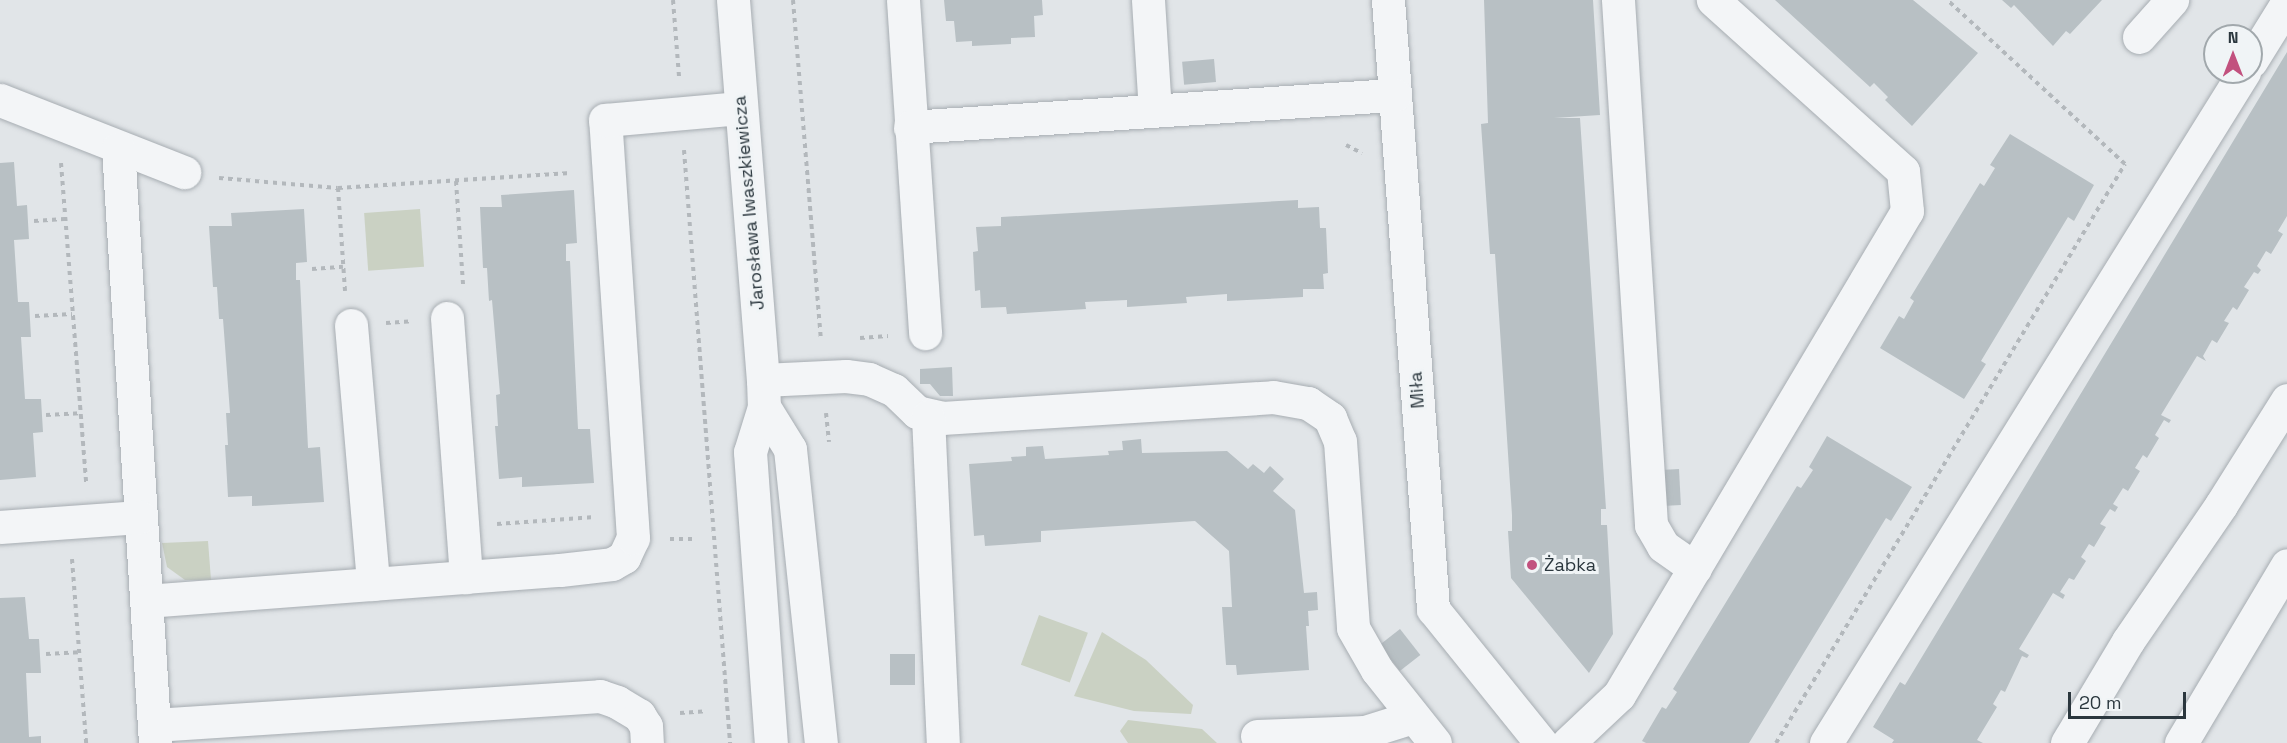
<!DOCTYPE html>
<html>
<head>
<meta charset="utf-8">
<style>
  body { margin:0 }
  #map { position:relative; width:2287px; height:743px; overflow:hidden; background:#e1e5e8; font-family:"Space Grotesk",sans-serif }
  div>[style] { position:absolute }
  .green>* { inset:0; background:#cad1c3; transform-origin:0 0 }
  .building>* { inset:0; background:#b8c0c4; transform-origin:0 0 }
  .path>* { height:4px; margin-top:-2px; transform-origin:0; background:repeating-linear-gradient(90deg,#b3b8bc 0 4.5px,transparent 0 9px) }
  .roads { filter:drop-shadow(0 0 2px #a7adb2) drop-shadow(0 0 2px #a7adb2) }
  .minor>* { height:33px; margin:-16.5px; padding:0 16.5px; transform-origin:16.5px; border-radius:16.5px; background:#f3f5f7 }
  .dots>* { width:16px; height:16px; translate:-50% -50%; box-sizing:border-box; border:3px solid #f0f4f6; border-radius:50% }
  span { translate:-50% -50%; white-space:nowrap; text-align:center; line-height:1.15; -webkit-text-stroke:6px #f0f4f6; paint-order:stroke }
  .street-label { font-size:18px; color:#2b373e }
  .poi-label { font-size:18px; color:#2b373e }
  .left { translate:0 -50%; text-align:left }
  .north { position:absolute; left:2203px; top:24px; width:60px; height:60px; box-sizing:border-box; background:#f0f4f6; border:2px solid #a1a8ac; border-radius:50%; rotate:0deg; font-size:16px; font-weight:700; line-height:24px; text-align:center; color:#2b373e }
  .north::after { content:''; display:block; margin:auto; width:21px; height:27px; background:#c2517e; clip-path:polygon(50% 0,100% 100%,50% 72%,0 100%) }
  .scale { position:absolute; left:2068px; top:692px; width:118px; height:27px; box-sizing:border-box; border:3px solid #2b373e; border-top:0; padding-left:8px; font-size:18px; line-height:21px; white-space:nowrap; color:#2b373e; -webkit-text-stroke:4px #f0f4f6; paint-order:stroke }
</style>
</head>
<body>
<div id="map">
  <div class="green">
    <div style="left:420px;top:209px;width:58px;height:56px;rotate:86deg"></div>
    <div style="clip-path:polygon(208px 541px,211px 580px,185px 580px,167px 567px,162px 543px)"></div>
    <div style="left:1039px;top:615px;width:52px;height:53px;rotate:20deg"></div>
    <div style="clip-path:polygon(1102px 632px,1146px 660px,1193px 705px,1191px 714px,1134px 711px,1074px 696px)"></div>
    <div style="clip-path:polygon(1128px 720px,1202px 729px,1217px 743px,1128px 743px,1120px 731px)"></div>
  </div>
  <div class="building">
    <div style="clip-path:polygon(944px 0,1042px 0,1043px 15px,1034px 16px,1035px 37px,1011px 38px,1011px 44px,972px 46px,972px 41px,956px 42px,954px 21px,946px 21px)"></div>
    <div style="clip-path:polygon(1484px 0,1593px 0,1600px 115px,1554px 118px,1580px 118px,1606px 509px,1601px 509px,1601px 525px,1607px 525px,1613px 634px,1589px 673px,1511px 578px,1508px 531px,1512px 531px,1512px 515px,1495px 254px,1490px 254px,1481px 124px,1488px 123px)"></div>
    <div style="clip-path:polygon(1775px 0,1913px 0,1978px 53px,1912px 126px,1885px 100px,1888px 97px,1874px 83px,1870px 87px)"></div>
    <div style="clip-path:polygon(2002px 0,2102px 0,2070px 34px,2066px 31px,2053px 46px,2014px 5px,2011px 8px)"></div>
    <div style="clip-path:polygon(2287px 52px,2287px 216px,2278px 231px,2283px 234px,2271px 254px,2266px 251px,2257px 266px,2261px 270px,2258px 274px,2254px 272px,2244px 287px,2249px 290px,2237px 310px,2233px 307px,2224px 321px,2229px 323px,2217px 343px,2212px 340px,2203px 356px,2206px 361px,2197px 356px,2161px 415px,2171px 420px,2169px 423px,2164px 420px,2155px 435px,2159px 438px,2147px 458px,2143px 455px,2135px 468px,2140px 471px,2128px 491px,2123px 488px,2113px 504px,2118px 507px,2115px 512px,2110px 509px,2100px 524px,2106px 527px,2094px 547px,2089px 544px,2081px 557px,2086px 561px,2074px 580px,2069px 578px,2060px 592px,2065px 595px,2063px 599px,2053px 593px,2019px 649px,2029px 655px,2027px 658px,2022px 656px,2005px 692px,2001px 690px,1993px 704px,1997px 707px,1977px 740px,1983px 743px,1892px 743px,1894px 740px,1873px 727px,1900px 682px,1905px 685px)"></div>
    <div style="left:1214px;top:59px;width:23px;height:32px;rotate:85deg"></div>
    <div style="clip-path:polygon(2010px 134px,2094px 185px,2074px 221px,2068px 217px,1981px 361px,1986px 364px,1964px 399px,1880px 348px,1899px 316px,1904px 319px,1914px 301px,1910px 298px,1980px 183px,1984px 186px,1995px 168px,1990px 165px)"></div>
    <div style="clip-path:polygon(14px 162px,17px 206px,27px 205px,29px 239px,14px 240px,18px 302px,29px 302px,31px 337px,21px 337px,25px 399px,41px 399px,43px 432px,33px 433px,36px 477px,0 480px,0 163px)"></div>
    <div style="clip-path:polygon(574px 190px,577px 243px,566px 244px,566px 261px,570px 261px,578px 429px,590px 429px,594px 483px,522px 487px,522px 477px,499px 479px,495px 426px,498px 426px,496px 395px,500px 394px,492px 300px,489px 301px,487px 268px,483px 268px,480px 207px,502px 207px,501px 195px)"></div>
    <div style="clip-path:polygon(1298px 200px,1298px 208px,1319px 207px,1320px 228px,1326px 228px,1328px 273px,1323px 274px,1324px 289px,1303px 289px,1303px 297px,1227px 301px,1227px 294px,1186px 297px,1187px 303px,1127px 307px,1127px 300px,1085px 302px,1086px 309px,1007px 314px,1006px 307px,981px 308px,980px 290px,975px 291px,973px 252px,978px 251px,976px 227px,1001px 226px,1001px 217px)"></div>
    <div style="clip-path:polygon(304px 209px,307px 262px,296px 263px,296px 280px,300px 280px,308px 448px,320px 447px,324px 502px,252px 506px,252px 496px,228px 497px,225px 445px,228px 445px,226px 413px,230px 413px,223px 319px,219px 319px,217px 287px,213px 287px,209px 226px,232px 226px,231px 213px)"></div>
    <div style="clip-path:polygon(952px 367px,953px 396px,940px 396px,930px 384px,920px 384px,920px 369px)"></div>
    <div style="clip-path:polygon(1827px 436px,1912px 487px,1891px 521px,1886px 518px,1749px 743px,1646px 743px,1642px 741px,1662px 707px,1666px 709px,1677px 692px,1673px 689px,1797px 486px,1801px 488px,1813px 470px,1809px 467px)"></div>
    <div style="clip-path:polygon(1141px 439px,1142px 453px,1227px 451px,1248px 469px,1253px 464px,1264px 473px,1270px 466px,1284px 479px,1273px 491px,1295px 510px,1304px 593px,1317px 592px,1318px 610px,1308px 611px,1309px 626px,1306px 626px,1309px 670px,1237px 675px,1236px 665px,1226px 665px,1222px 607px,1232px 607px,1229px 551px,1195px 521px,1041px 531px,1041px 542px,985px 546px,984px 535px,974px 536px,969px 464px,1012px 461px,1011px 457px,1026px 456px,1026px 447px,1043px 446px,1045px 459px,1109px 455px,1108px 451px,1123px 450px,1122px 441px)"></div>
    <div style="left:1679px;top:469px;width:36px;height:18px;rotate:87deg"></div>
    <div style="clip-path:polygon(25px 597px,29px 639px,39px 639px,41px 673px,26px 673px,29px 737px,41px 736px,41px 743px,0 743px,0 598px)"></div>
    <div style="left:1400px;top:629px;width:33px;height:26px;rotate:52deg"></div>
    <div style="left:890px;top:654px;width:25px;height:31px"></div>
  </div>
  <div class="path">
    <div style="left:673px;top:0;width:77px;rotate:85.5deg"></div>
    <div style="left:793px;top:0;width:341px;rotate:85.3deg"></div>
    <div style="left:1346px;top:145px;width:18px;rotate:27deg"></div>
    <div style="left:684px;top:150px;width:595px;rotate:85.56deg"></div>
    <div style="left:61px;top:163px;width:322px;rotate:85.5deg"></div>
    <div style="left:219px;top:178px;width:119px;rotate:4.8deg"></div>
    <div style="left:456px;top:181px;width:104px;rotate:86.1deg"></div>
    <div style="left:34px;top:221px;width:30px;rotate:-4deg"></div>
    <div style="left:312px;top:269px;width:31px;rotate:-4deg"></div>
    <div style="left:345px;top:291px;width:103px;rotate:-93.9deg"></div>
    <div style="left:338px;top:188px;width:233px;rotate:-3.7deg"></div>
    <div style="left:35px;top:316px;width:37px;rotate:-3deg"></div>
    <div style="left:386px;top:323px;width:26px;rotate:-4deg"></div>
    <div style="left:860px;top:338px;width:28px;rotate:-4deg"></div>
    <div style="left:826px;top:413px;width:29px;rotate:84deg"></div>
    <div style="left:46px;top:415px;width:34px;rotate:-3deg"></div>
    <div style="left:497px;top:524px;width:98px;rotate:-4.1deg"></div>
    <div style="left:670px;top:539px;width:23px"></div>
    <div style="left:72px;top:559px;width:185px;rotate:85.6deg"></div>
    <div style="left:46px;top:654px;width:33px;rotate:-3deg"></div>
    <div style="left:680px;top:713px;width:26px;rotate:-4deg"></div>
    <div style="left:1776px;top:743px;width:676px;rotate:-58.92deg"></div>
    <div style="left:2125px;top:164px;width:242px;rotate:-137.3deg"></div>
  </div>
  <div class="roads">
    <div class="minor">
      <div style="left:733px;top:0;width:381px;rotate:85.5deg"></div>
      <div style="left:763px;top:380px;width:27px;rotate:88deg"></div>
      <div style="left:764px;top:407px;width:47px;rotate:107.3deg"></div>
      <div style="left:750px;top:452px;width:292px;rotate:85.9deg"></div>
      <div style="left:903px;top:0;width:334px;rotate:86.2deg"></div>
      <div style="left:1148px;top:0;width:110px;rotate:86.4deg"></div>
      <div style="left:1388px;top:0;width:611px;rotate:85.77deg"></div>
      <div style="left:1433px;top:609px;width:172px;rotate:51.1deg"></div>
      <div style="left:1618px;top:0;width:526px;rotate:86.4deg"></div>
      <div style="left:1651px;top:525px;width:24px;rotate:60deg"></div>
      <div style="left:1663px;top:546px;width:39px;rotate:35deg"></div>
      <div style="left:2139px;top:37px;width:50px;rotate:-48.3deg"></div>
      <div style="left:2251px;top:61px;width:68px;rotate:-58.2deg"></div>
      <div style="left:0;top:100px;width:198px;rotate:21.4deg"></div>
      <div style="left:910px;top:127px;width:486px;rotate:-3.8deg"></div>
      <div style="left:118px;top:148px;width:596px;rotate:86.44deg"></div>
      <div style="left:447px;top:318px;width:260px;rotate:85.8deg"></div>
      <div style="left:351px;top:325px;width:260px;rotate:85.1deg"></div>
      <div style="left:763px;top:380px;width:83px;rotate:-2.8deg"></div>
      <div style="left:846px;top:376px;width:23px;rotate:7deg"></div>
      <div style="left:869px;top:379px;width:27px;rotate:24deg"></div>
      <div style="left:894px;top:390px;width:32px;rotate:44deg"></div>
      <div style="left:917px;top:412px;width:26px;rotate:13deg"></div>
      <div style="left:942px;top:418px;width:332px;rotate:-3.6deg"></div>
      <div style="left:1273px;top:397px;width:36px;rotate:10deg"></div>
      <div style="left:1308px;top:403px;width:27px;rotate:34deg"></div>
      <div style="left:1330px;top:418px;width:25px;rotate:67deg"></div>
      <div style="left:1340px;top:441px;width:187px;rotate:86deg"></div>
      <div style="left:1353px;top:628px;width:48px;rotate:60.3deg"></div>
      <div style="left:1377px;top:670px;width:93px;rotate:51.5deg"></div>
      <div style="left:764px;top:407px;width:49px;rotate:58.2deg"></div>
      <div style="left:790px;top:449px;width:296px;rotate:84deg"></div>
      <div style="left:928px;top:416px;width:327px;rotate:87.4deg"></div>
      <div style="left:0;top:527px;width:141px;rotate:-4.1deg"></div>
      <div style="left:146px;top:601px;width:415px;rotate:-4.3deg"></div>
      <div style="left:560px;top:570px;width:52px;rotate:-6.6deg"></div>
      <div style="left:612px;top:564px;width:14px;rotate:-30deg"></div>
      <div style="left:624px;top:557px;width:21px;rotate:-65deg"></div>
      <div style="left:633px;top:538px;width:419px;rotate:-93.8deg"></div>
      <div style="left:605px;top:120px;width:136px;rotate:-5.1deg"></div>
      <div style="left:154px;top:725px;width:447px;rotate:-3.7deg"></div>
      <div style="left:600px;top:696px;width:18px;rotate:19deg"></div>
      <div style="left:617px;top:702px;width:26px;rotate:31deg"></div>
      <div style="left:639px;top:715px;width:13px;rotate:58deg"></div>
      <div style="left:646px;top:726px;width:17px;rotate:87deg"></div>
      <div style="left:1257px;top:736px;width:108px;rotate:-2.1deg"></div>
      <div style="left:1365px;top:732px;width:50px;rotate:-17.4deg"></div>
      <div style="left:1568px;top:743px;width:70px;rotate:-43.3deg"></div>
      <div style="left:1619px;top:695px;width:563px;rotate:-59.25deg"></div>
      <div style="left:1907px;top:211px;width:40px;rotate:-95.7deg"></div>
      <div style="left:1903px;top:171px;width:256px;rotate:-138deg"></div>
      <div style="left:1826px;top:743px;width:791px;rotate:-58.08deg"></div>
      <div style="left:2067px;top:743px;width:119px;rotate:-59.1deg"></div>
      <div style="left:2128px;top:641px;width:165px;rotate:-55.6deg"></div>
      <div style="left:2221px;top:505px;width:124px;rotate:-57.8deg"></div>
      <div style="left:2181px;top:743px;width:207px;rotate:-59.2deg"></div>
    </div>
  </div>
  <div class="dots">
    <div style="left:1532px;top:565px;background:#c2517e"></div>
  </div>
  <div class="street-label">
    <span style="left:749px;top:203px;rotate:-95deg">Jarosława Iwaszkiewicza</span>
    <span style="left:1417px;top:390px;rotate:-94deg">Miła</span>
  </div>
  <div class="poi-label">
    <span class="left" style="left:1544px;top:565px">Żabka</span>
  </div>
  <div class="north">N</div>
  <div class="scale">20 m</div>
</div>
</body>
</html>
